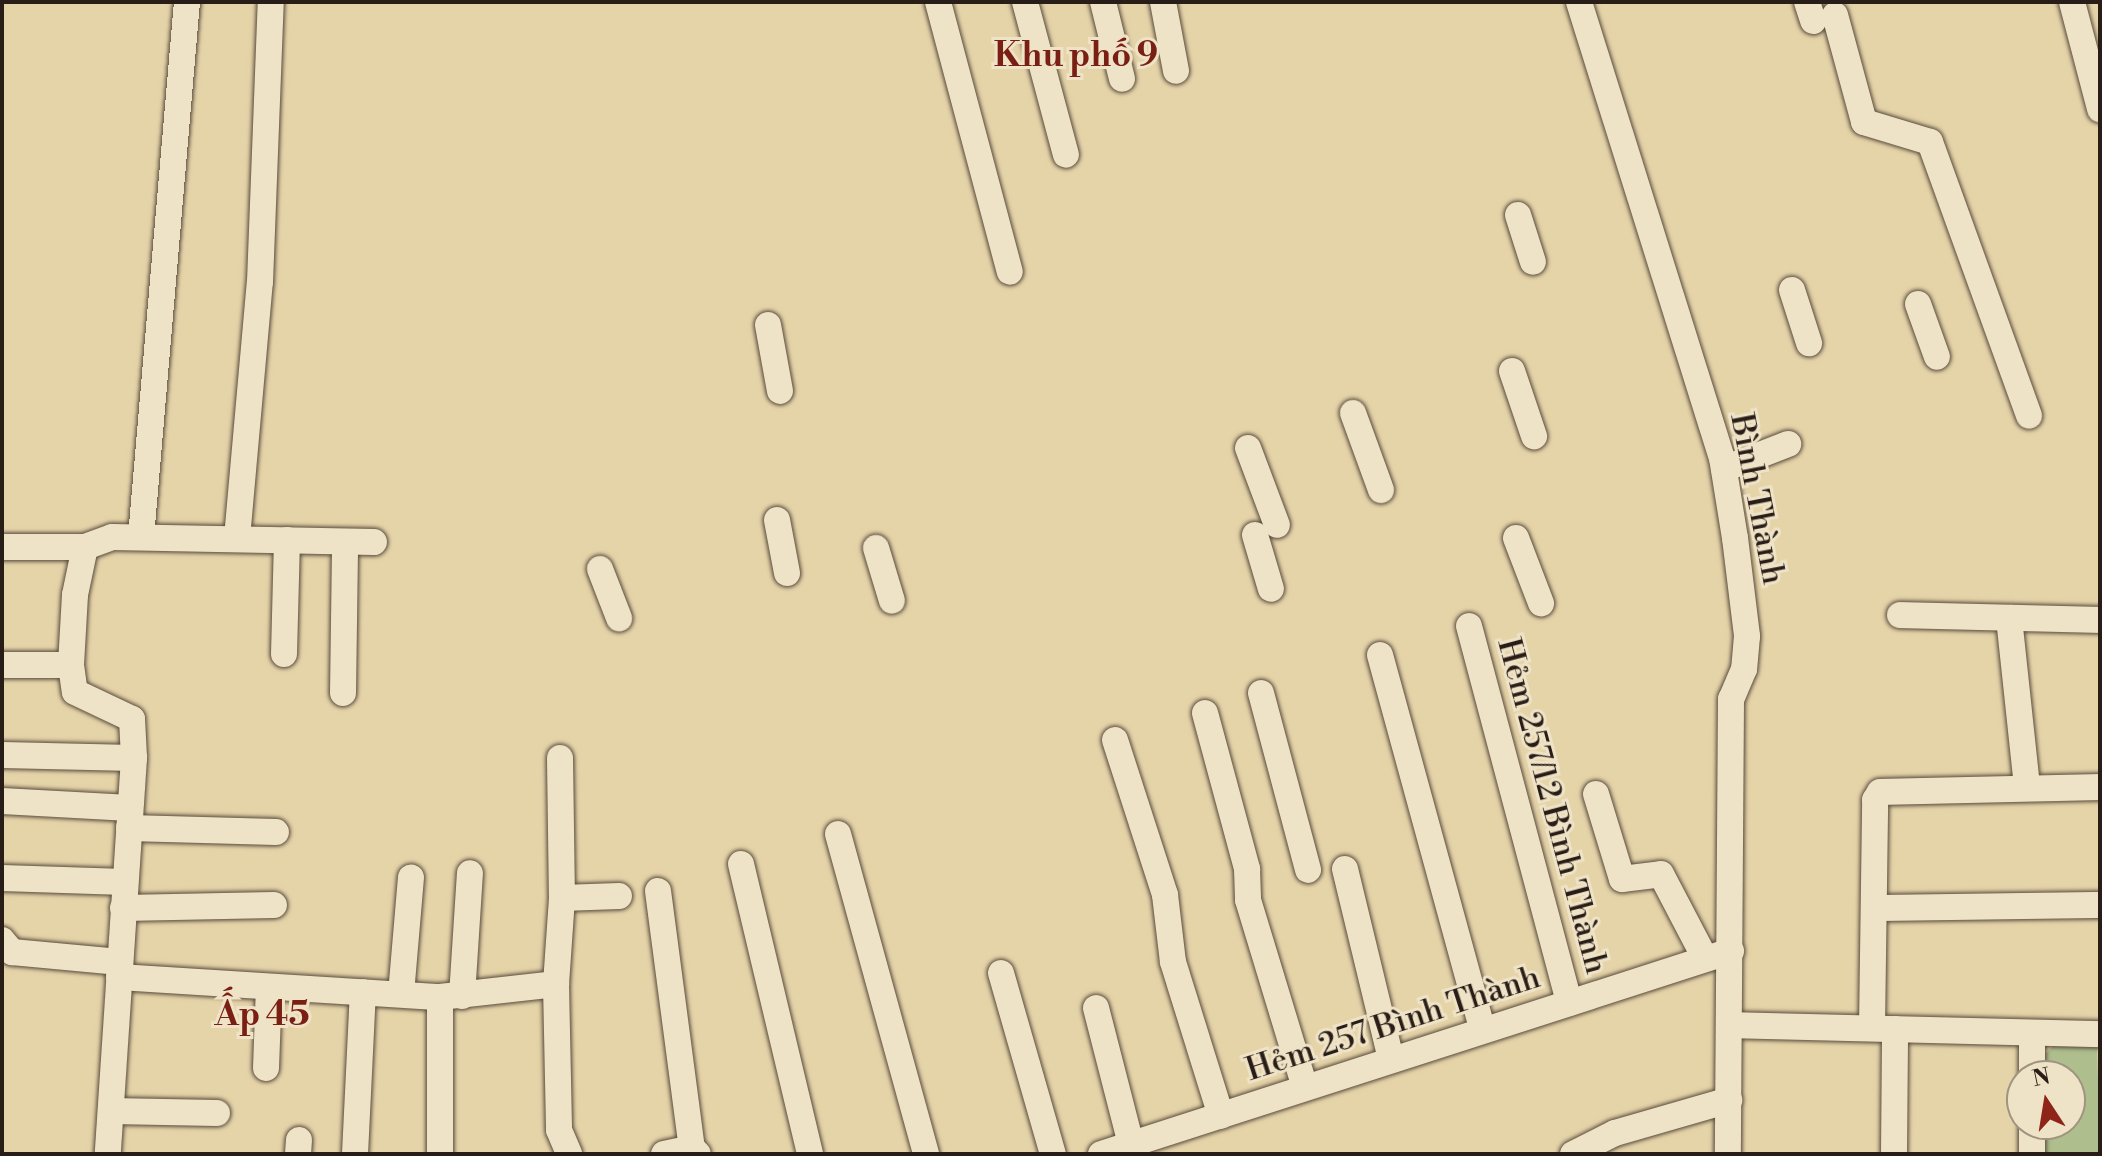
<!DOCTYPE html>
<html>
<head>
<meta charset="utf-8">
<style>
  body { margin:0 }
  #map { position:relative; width:2102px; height:1156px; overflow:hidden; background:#e6d4a9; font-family:"Libre Bodoni",serif }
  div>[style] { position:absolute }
  .green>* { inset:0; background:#aebe8d }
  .roads { filter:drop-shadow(0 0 2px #584b3c) drop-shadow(0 0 2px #584b3c) }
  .minor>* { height:26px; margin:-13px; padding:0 13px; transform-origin:13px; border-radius:13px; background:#efe3c7 }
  span { translate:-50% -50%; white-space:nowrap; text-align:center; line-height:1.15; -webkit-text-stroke:6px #efe3c7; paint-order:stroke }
  .street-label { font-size:32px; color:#291d17 }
  .neighbourhood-label { font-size:34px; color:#7a1f14; font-weight:700 }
  .frame { position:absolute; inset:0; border:4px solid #291d17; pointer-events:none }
  .north { position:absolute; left:2006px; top:1060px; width:80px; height:80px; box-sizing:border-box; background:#efe3c7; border:2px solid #a09481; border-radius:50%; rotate:348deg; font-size:22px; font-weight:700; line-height:32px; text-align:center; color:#291d17 }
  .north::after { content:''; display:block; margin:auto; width:28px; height:36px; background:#8f2418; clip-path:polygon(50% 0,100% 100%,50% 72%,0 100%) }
</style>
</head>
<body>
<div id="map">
  <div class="green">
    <div style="clip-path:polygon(2097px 1043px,2100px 1154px,2043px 1154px,2043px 1124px,2070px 1124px,2070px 1076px,2043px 1076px,2043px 1056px,2054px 1045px)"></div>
  </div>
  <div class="roads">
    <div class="minor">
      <div style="left:938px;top:2px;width:279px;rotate:75.1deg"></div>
      <div style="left:1025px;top:2px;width:158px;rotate:75deg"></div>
      <div style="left:1103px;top:2px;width:79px;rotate:76.1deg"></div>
      <div style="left:1163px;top:2px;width:70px;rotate:79.3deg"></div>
      <div style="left:1579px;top:2px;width:478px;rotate:72.6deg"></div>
      <div style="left:1722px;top:458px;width:81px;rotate:80.8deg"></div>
      <div style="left:1735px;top:538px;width:99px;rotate:83deg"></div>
      <div style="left:1747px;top:636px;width:33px;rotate:95deg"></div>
      <div style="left:1744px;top:669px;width:33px;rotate:113deg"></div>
      <div style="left:1731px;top:699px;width:455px;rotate:90.4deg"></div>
      <div style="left:1807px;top:2px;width:20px;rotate:72deg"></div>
      <div style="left:2072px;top:2px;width:111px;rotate:75.3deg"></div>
      <div style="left:1835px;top:15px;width:111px;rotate:74.8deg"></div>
      <div style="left:1864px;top:122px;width:69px;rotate:16.9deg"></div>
      <div style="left:1930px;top:142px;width:291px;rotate:70.1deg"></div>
      <div style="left:1518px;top:215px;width:49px;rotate:72.3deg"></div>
      <div style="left:1792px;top:290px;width:56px;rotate:72.2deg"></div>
      <div style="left:1918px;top:304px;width:56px;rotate:70.3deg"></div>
      <div style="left:768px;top:325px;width:67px;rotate:79.7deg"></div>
      <div style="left:1512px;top:371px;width:69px;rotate:71.3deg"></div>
      <div style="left:1353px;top:413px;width:82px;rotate:70deg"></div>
      <div style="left:1248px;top:448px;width:82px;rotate:69.4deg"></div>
      <div style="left:1724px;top:469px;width:69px;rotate:-21.3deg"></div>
      <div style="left:777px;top:520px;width:54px;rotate:79.3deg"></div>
      <div style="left:1255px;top:535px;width:56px;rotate:73.5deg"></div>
      <div style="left:141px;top:537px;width:537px;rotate:-85.09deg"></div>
      <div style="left:237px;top:538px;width:257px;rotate:-84.9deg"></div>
      <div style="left:260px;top:282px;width:280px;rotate:-87.8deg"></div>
      <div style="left:1516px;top:538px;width:70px;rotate:69deg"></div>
      <div style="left:2px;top:547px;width:83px"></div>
      <div style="left:85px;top:547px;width:29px;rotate:-20deg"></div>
      <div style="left:112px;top:537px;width:262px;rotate:1.1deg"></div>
      <div style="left:85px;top:547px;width:49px;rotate:101.8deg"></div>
      <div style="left:75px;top:595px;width:70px;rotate:93.3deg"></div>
      <div style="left:71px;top:665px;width:27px;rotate:82deg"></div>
      <div style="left:75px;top:692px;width:63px;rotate:25.3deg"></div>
      <div style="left:132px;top:719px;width:39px;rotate:87deg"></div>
      <div style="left:134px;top:758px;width:397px;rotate:93.8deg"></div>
      <div style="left:876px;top:548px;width:55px;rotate:73.2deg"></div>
      <div style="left:600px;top:569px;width:53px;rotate:68.8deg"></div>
      <div style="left:1900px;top:615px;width:200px;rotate:1.4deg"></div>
      <div style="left:2009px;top:618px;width:170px;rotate:83.9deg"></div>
      <div style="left:1469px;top:626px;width:390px;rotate:75.1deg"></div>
      <div style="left:284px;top:654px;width:114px;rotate:-88.5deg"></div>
      <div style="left:1380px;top:655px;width:387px;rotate:74.7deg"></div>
      <div style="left:2px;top:665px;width:69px"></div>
      <div style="left:343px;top:693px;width:151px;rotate:-89.2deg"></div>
      <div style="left:1261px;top:693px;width:183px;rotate:75.1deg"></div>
      <div style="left:1205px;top:713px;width:162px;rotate:74.9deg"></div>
      <div style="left:1247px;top:869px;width:31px;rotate:88deg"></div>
      <div style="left:1248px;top:900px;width:196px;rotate:73.1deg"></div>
      <div style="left:1115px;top:740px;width:163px;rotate:72.1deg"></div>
      <div style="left:1165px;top:895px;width:67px;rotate:83.2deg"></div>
      <div style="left:1173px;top:962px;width:161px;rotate:72.7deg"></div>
      <div style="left:2px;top:755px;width:132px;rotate:1.3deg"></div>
      <div style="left:560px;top:758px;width:140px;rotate:89.2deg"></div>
      <div style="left:1596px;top:794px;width:89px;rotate:73deg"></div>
      <div style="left:1622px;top:879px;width:39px;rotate:-7deg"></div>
      <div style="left:1661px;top:874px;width:95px;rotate:62.4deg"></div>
      <div style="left:2px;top:801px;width:128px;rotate:3.1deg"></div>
      <div style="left:129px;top:828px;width:147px;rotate:1.6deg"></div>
      <div style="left:838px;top:834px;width:332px;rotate:74.6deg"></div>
      <div style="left:741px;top:864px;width:298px;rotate:76.6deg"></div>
      <div style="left:1345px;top:869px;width:195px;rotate:76.4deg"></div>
      <div style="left:2px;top:878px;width:123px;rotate:1.9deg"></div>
      <div style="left:658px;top:891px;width:259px;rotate:82.5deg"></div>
      <div style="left:692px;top:1148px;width:8px;rotate:45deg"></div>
      <div style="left:123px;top:908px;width:151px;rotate:-1.1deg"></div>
      <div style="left:1875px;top:908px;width:225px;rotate:-0.8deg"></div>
      <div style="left:2px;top:940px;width:16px;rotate:50deg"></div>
      <div style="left:12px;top:952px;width:108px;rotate:5.3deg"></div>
      <div style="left:1001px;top:973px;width:188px;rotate:74deg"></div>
      <div style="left:119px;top:977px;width:322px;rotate:3.6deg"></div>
      <div style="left:440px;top:997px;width:117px;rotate:-6.4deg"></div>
      <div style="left:556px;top:984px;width:86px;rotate:-86deg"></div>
      <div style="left:562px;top:898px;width:57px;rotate:-2deg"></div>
      <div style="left:556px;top:984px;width:146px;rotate:88.8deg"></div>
      <div style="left:559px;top:1130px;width:26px;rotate:67deg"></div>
      <div style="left:401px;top:994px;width:117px;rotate:-85.1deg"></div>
      <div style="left:462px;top:996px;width:123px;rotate:-86.3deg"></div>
      <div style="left:440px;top:997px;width:157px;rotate:90deg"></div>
      <div style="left:1096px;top:1008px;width:140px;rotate:75.6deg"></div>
      <div style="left:1729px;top:1025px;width:371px;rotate:1.4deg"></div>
      <div style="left:1872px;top:1028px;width:228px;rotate:-89.2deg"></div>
      <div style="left:1875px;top:800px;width:9px;rotate:-58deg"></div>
      <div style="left:1880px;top:792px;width:220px;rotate:-1.3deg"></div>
      <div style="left:2032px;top:1033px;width:43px;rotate:90deg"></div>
      <div style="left:266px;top:1068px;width:81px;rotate:-87.9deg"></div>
      <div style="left:111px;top:1111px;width:106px;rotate:1.1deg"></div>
      <div style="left:2032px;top:1124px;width:30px;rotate:90deg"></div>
      <div style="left:298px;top:1154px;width:14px;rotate:-86deg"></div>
      <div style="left:355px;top:1154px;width:162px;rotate:-87.2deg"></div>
      <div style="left:664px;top:1154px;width:29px;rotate:-12deg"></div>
      <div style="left:1101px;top:1154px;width:662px;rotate:-17.86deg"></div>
      <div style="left:1573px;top:1154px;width:47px;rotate:-26.6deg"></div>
      <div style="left:1615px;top:1133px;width:119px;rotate:-16.1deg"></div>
      <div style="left:1894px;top:1154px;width:125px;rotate:-89.5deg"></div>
    </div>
  </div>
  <div class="street-label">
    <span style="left:1757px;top:499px;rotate:79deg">Bình Thành</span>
    <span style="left:1552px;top:806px;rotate:75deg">Hẻm 257/12 Bình Thành</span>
    <span style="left:1393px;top:1024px;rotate:-18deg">Hẻm 257 Bình Thành</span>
  </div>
  <div class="neighbourhood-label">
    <span style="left:1076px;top:57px">Khu phố 9</span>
    <span style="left:262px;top:1016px">Ấp 45</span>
  </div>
  <div class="frame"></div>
  <div class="north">N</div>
</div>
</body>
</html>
